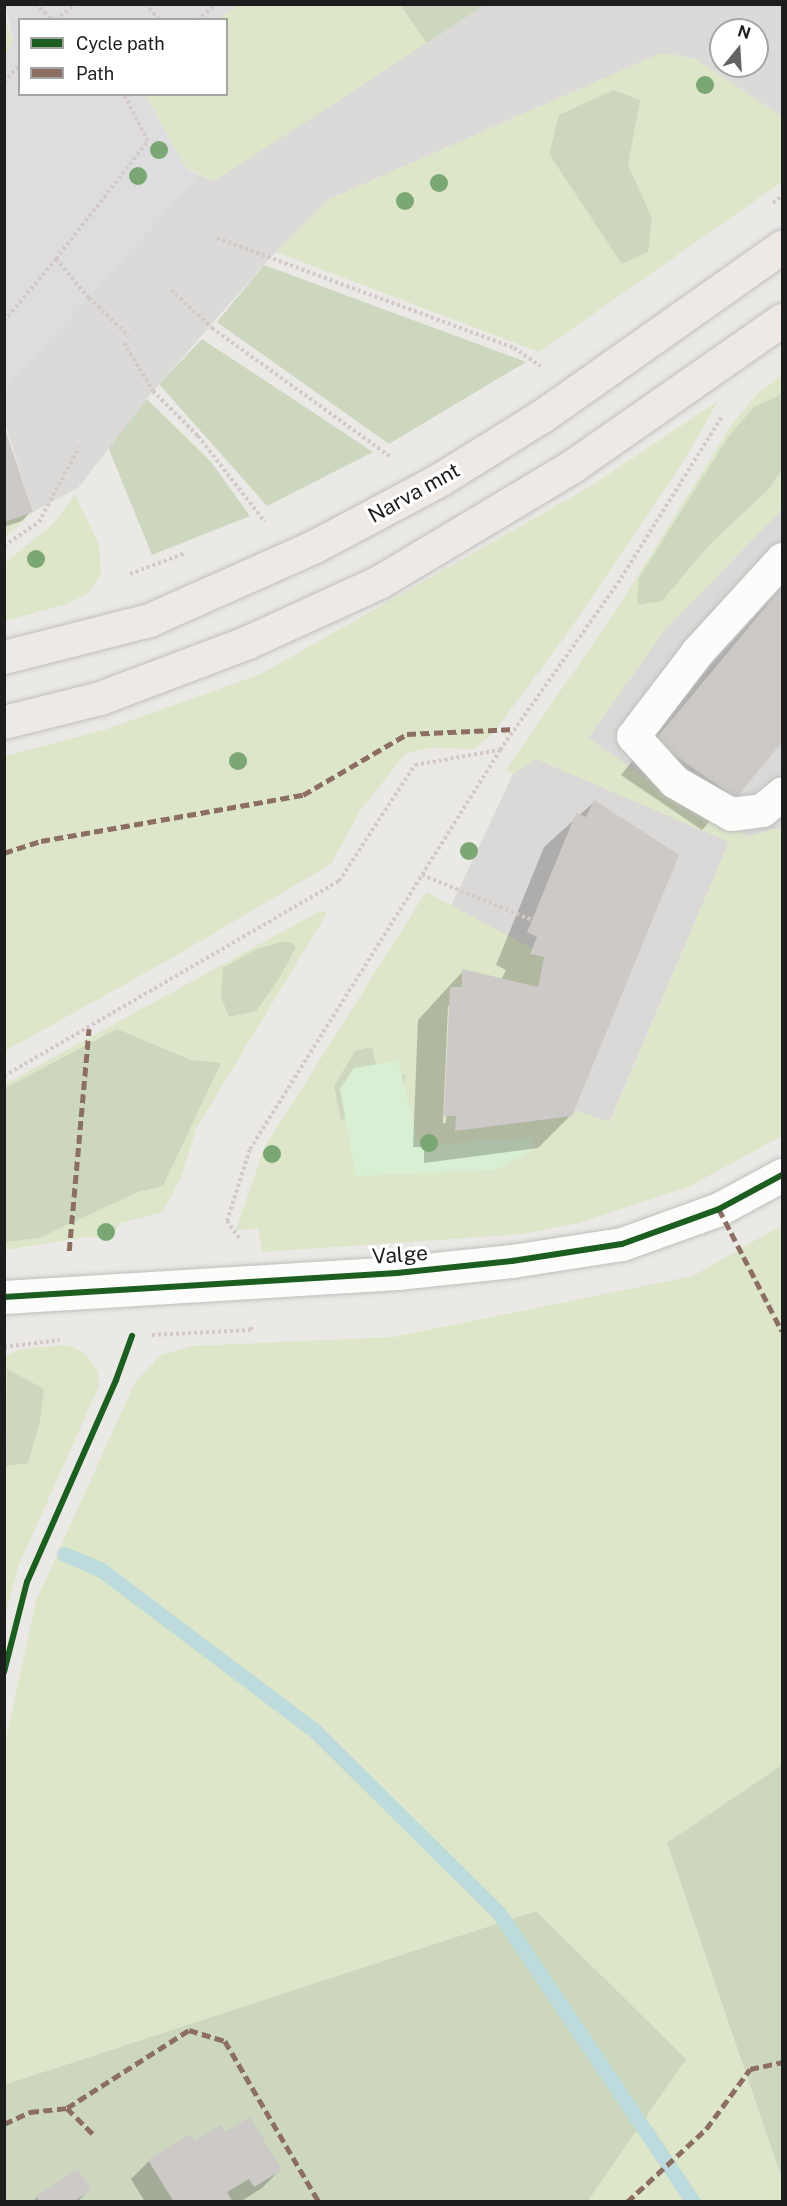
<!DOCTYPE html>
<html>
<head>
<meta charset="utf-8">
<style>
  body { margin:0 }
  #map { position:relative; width:787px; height:2206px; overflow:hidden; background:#ebe9e6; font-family:"Public Sans",sans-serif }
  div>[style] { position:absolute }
  .residential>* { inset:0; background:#dad9d7 }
  .grass>* { inset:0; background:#dde6c8 }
  .forest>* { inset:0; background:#ccd7be }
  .park>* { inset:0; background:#d9efd4 }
  .parking>* { inset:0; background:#dbdad9 }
  .plaza>* { inset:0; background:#dddde0 }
  .shadow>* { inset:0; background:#0003 }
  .stream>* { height:15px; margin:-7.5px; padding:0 7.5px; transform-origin:7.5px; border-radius:7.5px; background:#bddbdc }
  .building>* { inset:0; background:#ccc9c7 }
  .path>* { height:4px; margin-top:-2px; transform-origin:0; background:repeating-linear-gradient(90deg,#d4c8c8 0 3px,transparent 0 6px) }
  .roads { filter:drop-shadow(0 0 2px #bebebc) drop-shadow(0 0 2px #bebebc) }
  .minor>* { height:33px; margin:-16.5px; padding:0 16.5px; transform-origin:16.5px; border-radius:16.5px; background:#fcfcfb }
  .major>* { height:33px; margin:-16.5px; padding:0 16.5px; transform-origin:16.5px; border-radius:16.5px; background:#efe9e5 }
  .quiet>* { height:4.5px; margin-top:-2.25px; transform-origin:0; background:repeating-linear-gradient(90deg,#8d6e63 0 9px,transparent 0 13.5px) }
  .cycleway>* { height:6px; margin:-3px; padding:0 3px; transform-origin:3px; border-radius:3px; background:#1b5e20 }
  .trees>* { width:18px; height:18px; margin:-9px; border-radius:50%; background:#7ba774 }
  span { translate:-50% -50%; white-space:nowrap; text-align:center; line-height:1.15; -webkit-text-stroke:6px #fff; paint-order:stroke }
  .street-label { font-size:21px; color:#1d1d1d }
  .frame { position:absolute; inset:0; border:6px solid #1d1d1d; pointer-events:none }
  .legend { position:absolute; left:18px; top:18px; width:210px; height:78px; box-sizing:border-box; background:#fff; border:2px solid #a5a5a5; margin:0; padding:8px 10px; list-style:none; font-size:18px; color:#1d1d1d }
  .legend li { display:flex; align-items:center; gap:12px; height:30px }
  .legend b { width:30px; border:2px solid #a5a5a5 }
  .north { position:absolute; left:709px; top:18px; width:60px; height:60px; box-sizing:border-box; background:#fff; border:2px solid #a5a5a5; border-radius:50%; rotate:18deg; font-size:16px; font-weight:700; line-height:24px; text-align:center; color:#1d1d1d }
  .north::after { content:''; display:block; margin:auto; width:21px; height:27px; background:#656463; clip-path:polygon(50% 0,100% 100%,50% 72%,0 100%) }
</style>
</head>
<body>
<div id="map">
  <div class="residential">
    <div style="clip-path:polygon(782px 509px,782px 827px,746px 837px,733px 833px,609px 1123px,350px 1182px,451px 906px,513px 774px,578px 731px,588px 738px,663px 632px)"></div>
  </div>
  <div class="grass">
    <div style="clip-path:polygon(237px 5px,503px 5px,393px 75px,214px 181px,185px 167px,145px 94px,226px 94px,226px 20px,218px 19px)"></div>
    <div style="clip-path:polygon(5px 18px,13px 41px,5px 57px)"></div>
    <div style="clip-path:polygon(661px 53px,694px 58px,782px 116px,782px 182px,539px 352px,276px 252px,329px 199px)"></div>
    <div style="clip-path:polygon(782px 375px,782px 509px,663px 632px,588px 738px,719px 828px,744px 832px,746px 837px,782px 827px,782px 1136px,688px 1187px,578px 1223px,523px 1234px,262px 1252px,258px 1229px,236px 1230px,264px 1148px,426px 892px,532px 948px,530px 955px,544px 957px,538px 987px,463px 970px,462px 987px,450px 987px,444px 1115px,456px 1116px,455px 1131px,572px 1116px,575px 1110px,610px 1122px,729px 842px,536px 759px,513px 774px,505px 771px,619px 606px,732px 424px,758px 393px)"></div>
    <div style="clip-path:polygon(718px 401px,680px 467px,564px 638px,491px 736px,473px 749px,429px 748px,405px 754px,360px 811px,331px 864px,165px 962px,5px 1051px,5px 756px,107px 729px,261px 674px,591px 486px)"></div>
    <div style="clip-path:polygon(75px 494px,99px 545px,101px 573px,96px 583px,88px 593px,70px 603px,5px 621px,5px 563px,53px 524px)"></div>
    <div style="clip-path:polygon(33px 512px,5px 537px,5px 522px)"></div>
    <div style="clip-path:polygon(320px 911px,327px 913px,196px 1129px,181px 1178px,163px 1212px,120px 1223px,111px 1238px,86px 1237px,5px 1250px,5px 1084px)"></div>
    <div style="clip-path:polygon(782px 1225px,782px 1765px,667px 1844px,782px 2179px,782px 2201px,587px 2201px,536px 1911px,5px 2085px,5px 1743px,36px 1601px,135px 1382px,161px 1355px,192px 1346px,394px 1337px,693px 1276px)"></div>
    <div style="clip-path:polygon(67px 1345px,83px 1352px,91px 1362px,98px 1371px,99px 1386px,18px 1567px,5px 1616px,5px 1356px,20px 1349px)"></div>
  </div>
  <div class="forest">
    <div style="clip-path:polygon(400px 5px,485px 5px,427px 43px)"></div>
    <div style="clip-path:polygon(613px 90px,640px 100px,628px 165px,652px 218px,648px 252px,622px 264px,549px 154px,559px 115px)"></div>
    <div style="clip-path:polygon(264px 265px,526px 362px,389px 444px,217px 322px)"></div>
    <div style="clip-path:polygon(202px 339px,373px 452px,267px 506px,159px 384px)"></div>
    <div style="clip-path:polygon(782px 394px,782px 469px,770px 488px,710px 544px,662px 601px,637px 605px,639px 578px,729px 436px,754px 407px)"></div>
    <div style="clip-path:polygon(147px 399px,211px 462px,250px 516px,152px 555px,108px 447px)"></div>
    <div style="clip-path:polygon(281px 942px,291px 942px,296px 947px,277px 982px,256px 1011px,229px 1017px,221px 997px,223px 968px,257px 949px)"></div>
    <div style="clip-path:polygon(117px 1029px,191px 1060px,221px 1063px,163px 1186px,138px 1192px,39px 1238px,5px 1242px,5px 1088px)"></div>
    <div style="clip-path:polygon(372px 1047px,379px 1077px,406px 1075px,398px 1105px,341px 1120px,334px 1086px,355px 1051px)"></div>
    <div style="clip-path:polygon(7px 1369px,44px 1389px,40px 1421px,28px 1463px,6px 1466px)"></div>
    <div style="clip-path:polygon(782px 1765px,782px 2179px,667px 1843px)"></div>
    <div style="clip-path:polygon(536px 1911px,686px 2059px,587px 2202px,5px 2201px,4px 2085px)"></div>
  </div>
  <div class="park">
    <div style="clip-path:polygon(398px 1061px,419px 1146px,533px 1137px,534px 1149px,496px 1170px,356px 1176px,340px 1089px,354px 1068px)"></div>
  </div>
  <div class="parking">
    <div style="clip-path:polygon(evenodd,485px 5px,782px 5px,782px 116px,694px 58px,661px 53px,329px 199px,269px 259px,153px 391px,78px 488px,33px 512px,5px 424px,4px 390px,198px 175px,215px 181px,485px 5px,721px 30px,757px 30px,757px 66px,721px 66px,721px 30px)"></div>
  </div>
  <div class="plaza">
    <div style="clip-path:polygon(5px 4px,237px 5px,218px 19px,20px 20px,20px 94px,145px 95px,185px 167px,198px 175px,5px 390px,4px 57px,13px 41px)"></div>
  </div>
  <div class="shadow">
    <div style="clip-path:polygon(4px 429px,31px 511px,22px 521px,4px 527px)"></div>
    <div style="clip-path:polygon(782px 587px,782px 739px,702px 830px,621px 775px,711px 664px)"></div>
    <div style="clip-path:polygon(evenodd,594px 802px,571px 1115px,538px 1148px,424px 1163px,424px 1147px,413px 1147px,418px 1020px,463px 971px,501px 980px,506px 970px,496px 965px,544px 847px,594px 802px,448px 1006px,451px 1006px,446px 1123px,443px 1123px,448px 1006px)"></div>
    <div style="clip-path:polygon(225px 2134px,280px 2170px,262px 2188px,240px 2202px,145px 2202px,131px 2179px,149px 2161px)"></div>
    <div style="clip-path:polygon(89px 2190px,77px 2202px,33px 2202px,37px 2197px)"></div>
  </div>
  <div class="stream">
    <div style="left:64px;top:1554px;width:39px;rotate:23deg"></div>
    <div style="left:100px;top:1569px;width:271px;rotate:37deg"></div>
    <div style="left:316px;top:1732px;width:257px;rotate:44.7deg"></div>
    <div style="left:499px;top:1913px;width:348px;rotate:56.1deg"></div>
  </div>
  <div class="building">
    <div style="clip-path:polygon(4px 426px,33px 512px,4px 522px)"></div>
    <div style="clip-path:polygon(782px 587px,782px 742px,736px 798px,654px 741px)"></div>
    <div style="clip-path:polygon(594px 800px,679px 855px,572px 1116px,455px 1131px,456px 1116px,444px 1116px,450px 987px,462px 987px,462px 969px,538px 987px,544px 957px,530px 954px,537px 937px,527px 932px,576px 813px,586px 817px)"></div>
    <div style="clip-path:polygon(250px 2117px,282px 2170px,254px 2187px,249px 2179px,227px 2192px,233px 2202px,174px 2202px,148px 2160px,190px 2134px,195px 2141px,221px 2125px,225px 2132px)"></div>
    <div style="clip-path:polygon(78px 2169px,91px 2190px,73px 2202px,39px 2202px,36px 2196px)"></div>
  </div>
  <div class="path">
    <div style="left:35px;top:4px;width:24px;rotate:42deg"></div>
    <div style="left:145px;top:4px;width:22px;rotate:47deg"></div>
    <div style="left:56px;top:20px;width:26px;rotate:-39deg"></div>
    <div style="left:197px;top:20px;width:25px;rotate:-40deg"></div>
    <div style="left:4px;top:82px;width:24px;rotate:-48deg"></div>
    <div style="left:773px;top:203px;width:11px;rotate:-38deg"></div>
    <div style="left:217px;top:238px;width:317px;rotate:20.3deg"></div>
    <div style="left:514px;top:348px;width:32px;rotate:34deg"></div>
    <div style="left:56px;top:259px;width:150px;rotate:-52.1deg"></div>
    <div style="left:148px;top:141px;width:53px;rotate:-117.1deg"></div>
    <div style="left:171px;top:290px;width:56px;rotate:42.8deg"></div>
    <div style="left:212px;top:328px;width:221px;rotate:35.8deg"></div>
    <div style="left:4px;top:321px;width:81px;rotate:-50deg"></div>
    <div style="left:56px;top:259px;width:51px;rotate:49.8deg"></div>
    <div style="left:89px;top:298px;width:55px;rotate:43.5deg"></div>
    <div style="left:124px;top:343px;width:56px;rotate:58.9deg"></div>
    <div style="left:153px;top:391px;width:64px;rotate:45deg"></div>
    <div style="left:198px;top:436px;width:109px;rotate:52.1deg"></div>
    <div style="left:4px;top:546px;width:42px;rotate:-34.4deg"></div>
    <div style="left:39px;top:522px;width:85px;rotate:-61.9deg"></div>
    <div style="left:130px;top:574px;width:60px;rotate:-20.6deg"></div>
    <div style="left:422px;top:875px;width:119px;rotate:22.2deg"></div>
    <div style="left:4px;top:1076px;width:388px;rotate:-30.2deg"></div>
    <div style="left:339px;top:881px;width:139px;rotate:-56.8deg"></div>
    <div style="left:415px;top:765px;width:86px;rotate:-10deg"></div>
    <div style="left:500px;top:750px;width:204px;rotate:-54.8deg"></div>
    <div style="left:618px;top:583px;width:198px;rotate:-58deg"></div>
    <div style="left:239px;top:1238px;width:21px;rotate:-125deg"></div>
    <div style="left:227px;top:1221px;width:76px;rotate:-72.3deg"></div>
    <div style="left:250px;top:1149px;width:471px;rotate:-57.9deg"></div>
    <div style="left:152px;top:1335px;width:99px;rotate:-2.9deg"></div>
    <div style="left:251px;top:1330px;width:4px;rotate:-90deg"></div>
    <div style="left:4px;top:1347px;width:56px;rotate:-7.1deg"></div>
  </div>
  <div class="roads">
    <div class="minor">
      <div style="left:782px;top:559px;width:125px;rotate:132.4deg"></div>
      <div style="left:698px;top:651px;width:107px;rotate:127.4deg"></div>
      <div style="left:633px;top:736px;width:62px;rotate:47.6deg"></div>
      <div style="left:675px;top:782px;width:64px;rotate:29.7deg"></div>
      <div style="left:731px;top:814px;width:31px;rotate:-7deg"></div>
      <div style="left:762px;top:810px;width:26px;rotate:-40deg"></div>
      <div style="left:4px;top:1297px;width:394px;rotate:-3.5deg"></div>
      <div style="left:397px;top:1273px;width:116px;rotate:-6deg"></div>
      <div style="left:512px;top:1261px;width:111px;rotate:-8.8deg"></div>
      <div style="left:622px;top:1244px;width:103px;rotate:-19.8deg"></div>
      <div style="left:719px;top:1209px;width:72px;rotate:-28.4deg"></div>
    </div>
    <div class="major">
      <div style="left:4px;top:657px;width:150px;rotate:-14.3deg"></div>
      <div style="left:149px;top:620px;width:182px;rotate:-24deg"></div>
      <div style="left:315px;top:546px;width:140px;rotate:-28deg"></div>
      <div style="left:439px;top:480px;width:121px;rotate:-31.9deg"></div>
      <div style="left:542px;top:416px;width:294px;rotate:-35.2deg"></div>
      <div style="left:4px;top:722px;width:99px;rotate:-14deg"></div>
      <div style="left:100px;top:698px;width:158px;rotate:-20.7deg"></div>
      <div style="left:248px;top:642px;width:144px;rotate:-24.6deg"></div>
      <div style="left:379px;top:582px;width:224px;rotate:-30.9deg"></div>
      <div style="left:571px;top:467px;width:257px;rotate:-34.9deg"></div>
    </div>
  </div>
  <div class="quiet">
    <div style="left:4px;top:853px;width:39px;rotate:-18deg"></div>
    <div style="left:41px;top:841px;width:266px;rotate:-10deg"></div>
    <div style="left:303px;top:795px;width:121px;rotate:-30.4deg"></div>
    <div style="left:407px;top:734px;width:107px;rotate:-2.7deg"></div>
    <div style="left:719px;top:1209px;width:137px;rotate:62.7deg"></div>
    <div style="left:69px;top:1251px;width:223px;rotate:-84.9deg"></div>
    <div style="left:67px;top:2108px;width:145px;rotate:-32.6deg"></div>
    <div style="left:189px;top:2030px;width:38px;rotate:17deg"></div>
    <div style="left:225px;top:2041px;width:186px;rotate:59.7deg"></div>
    <div style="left:4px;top:2124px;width:29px;rotate:-25deg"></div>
    <div style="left:30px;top:2112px;width:37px;rotate:-6deg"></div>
    <div style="left:67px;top:2108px;width:38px;rotate:45deg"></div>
    <div style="left:627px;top:2202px;width:108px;rotate:-42.7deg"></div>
    <div style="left:706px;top:2129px;width:74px;rotate:-53.7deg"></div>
    <div style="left:750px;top:2069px;width:33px;rotate:-12deg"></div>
  </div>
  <div class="cycleway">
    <div style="left:4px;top:1297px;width:394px;rotate:-3.5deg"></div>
    <div style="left:397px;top:1273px;width:116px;rotate:-6deg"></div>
    <div style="left:512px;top:1261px;width:111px;rotate:-8.8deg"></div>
    <div style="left:622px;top:1244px;width:103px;rotate:-19.8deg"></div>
    <div style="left:719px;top:1209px;width:72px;rotate:-28.4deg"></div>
    <div style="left:4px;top:1672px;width:93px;rotate:-75.7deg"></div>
    <div style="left:27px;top:1582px;width:221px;rotate:-66.2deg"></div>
    <div style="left:116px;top:1380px;width:47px;rotate:-70deg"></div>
  </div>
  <div class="trees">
    <div style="left:705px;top:85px"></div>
    <div style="left:159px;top:150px"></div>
    <div style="left:138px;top:176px"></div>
    <div style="left:439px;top:183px"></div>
    <div style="left:405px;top:201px"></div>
    <div style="left:36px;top:559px"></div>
    <div style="left:238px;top:761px"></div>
    <div style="left:469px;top:851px"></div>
    <div style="left:429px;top:1143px"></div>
    <div style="left:272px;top:1154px"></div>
    <div style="left:106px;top:1232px"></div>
  </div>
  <div class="street-label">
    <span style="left:414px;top:493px;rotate:-29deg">Narva mnt</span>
    <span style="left:400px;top:1255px;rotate:-4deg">Valge</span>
  </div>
  <div class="frame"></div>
  <ul class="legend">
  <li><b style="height:8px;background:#1b5e20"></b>Cycle path</li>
  <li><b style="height:8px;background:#8d6e63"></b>Path</li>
  </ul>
  <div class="north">N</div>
</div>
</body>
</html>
